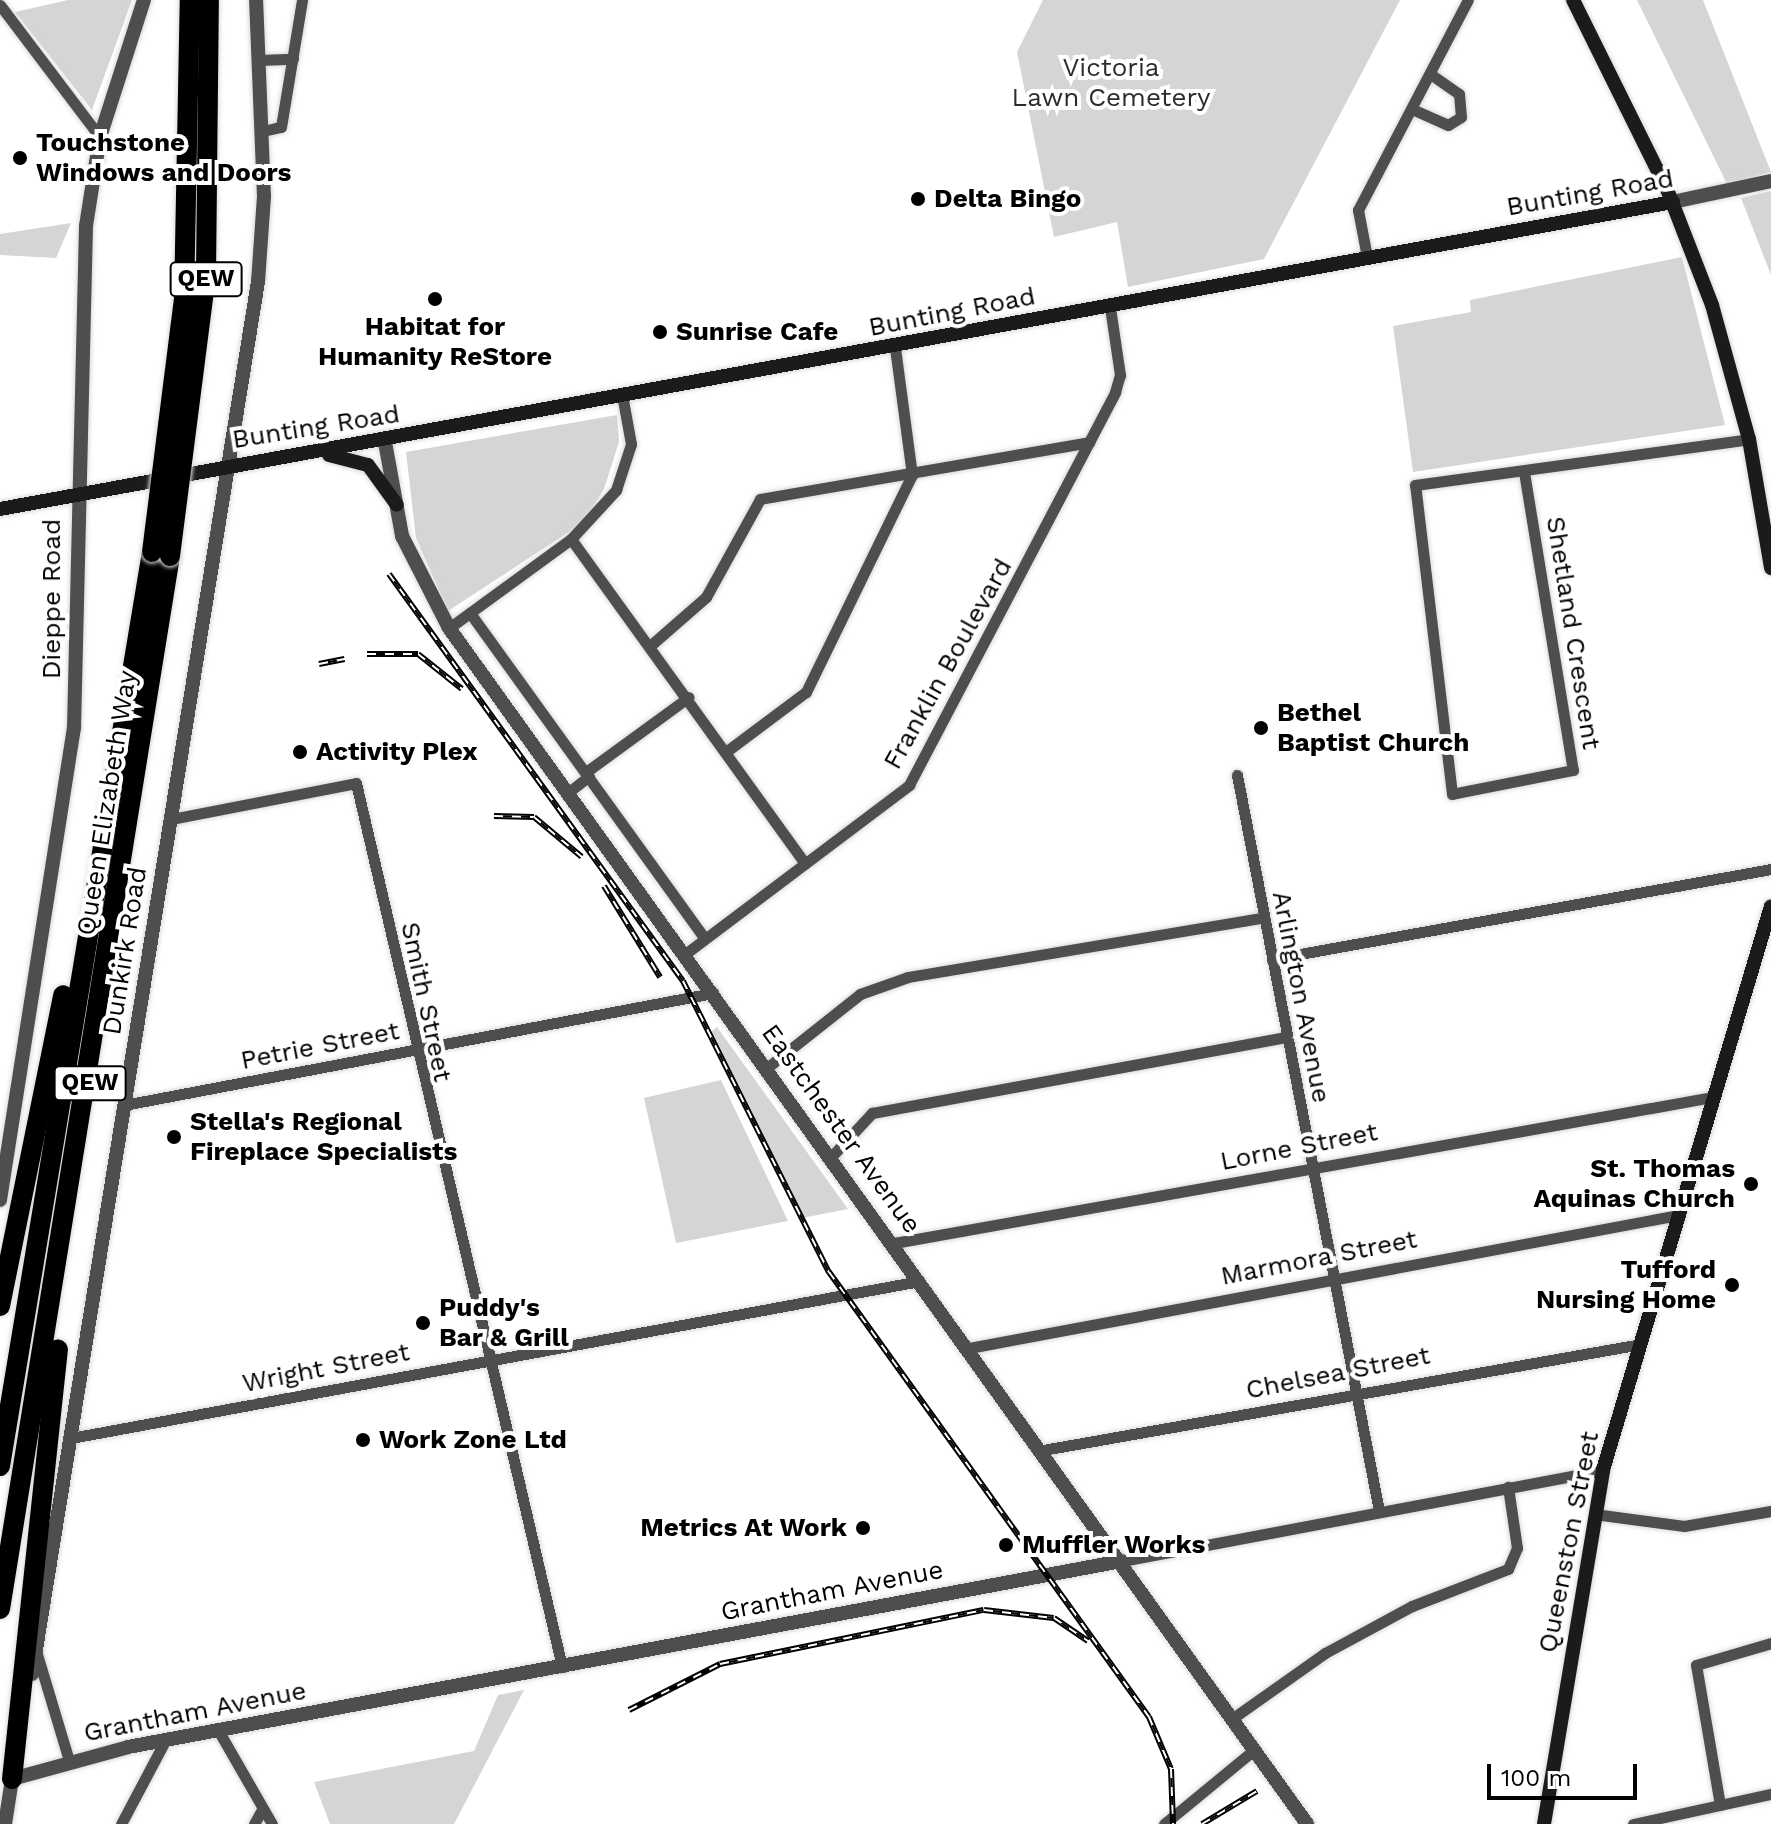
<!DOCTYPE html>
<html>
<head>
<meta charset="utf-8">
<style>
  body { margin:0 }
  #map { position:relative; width:1771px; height:1824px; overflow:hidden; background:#fff; font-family:"Work Sans",sans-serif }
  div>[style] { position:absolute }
  .green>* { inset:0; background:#d5d5d5 }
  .roads { filter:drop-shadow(0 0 2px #dbdbdb) drop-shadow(0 0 2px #dbdbdb) }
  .minor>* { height:11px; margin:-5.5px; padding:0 5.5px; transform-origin:5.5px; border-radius:5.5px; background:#4e4e4e }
  .tertiary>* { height:14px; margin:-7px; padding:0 7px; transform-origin:7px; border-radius:7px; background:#4e4e4e }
  .secondary>* { height:14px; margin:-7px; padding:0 7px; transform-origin:7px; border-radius:7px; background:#1b1b1b }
  .motorway>* { height:20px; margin:-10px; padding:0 10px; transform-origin:10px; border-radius:10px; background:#000 }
  .rail>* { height:6px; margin-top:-3px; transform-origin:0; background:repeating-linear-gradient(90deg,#fff 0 9px,#000 0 18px); box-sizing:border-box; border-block:2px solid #000 }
  .bridges { filter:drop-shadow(0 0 2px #dbdbdb) drop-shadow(0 0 2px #dbdbdb) }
  .motorway-bridge>* { height:20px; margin:-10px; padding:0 10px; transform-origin:10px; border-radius:10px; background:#000 }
  .dots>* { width:22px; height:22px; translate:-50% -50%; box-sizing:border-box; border:4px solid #fff; border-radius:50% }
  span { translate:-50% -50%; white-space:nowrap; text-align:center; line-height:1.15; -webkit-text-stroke:8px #fff; paint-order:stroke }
  .shield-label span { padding:2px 6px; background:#fff; border:2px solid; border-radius:6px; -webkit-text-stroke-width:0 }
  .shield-label { font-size:24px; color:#000; font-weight:700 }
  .park-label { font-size:26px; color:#2c2c2c }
  .poi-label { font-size:26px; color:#000; font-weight:700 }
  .left { translate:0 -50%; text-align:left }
  .right { translate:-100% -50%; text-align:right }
  .street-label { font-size:26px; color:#000 }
  .scale { position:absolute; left:1487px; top:1764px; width:150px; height:36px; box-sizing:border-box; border:4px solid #000; border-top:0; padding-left:10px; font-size:24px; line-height:28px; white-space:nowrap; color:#000; -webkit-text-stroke:6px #fff; paint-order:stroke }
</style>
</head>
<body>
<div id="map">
  <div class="green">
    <div style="clip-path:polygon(68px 0,132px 0,92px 110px,15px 12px)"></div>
    <div style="clip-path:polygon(1043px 0,1400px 0,1264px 259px,1128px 287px,1117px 222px,1054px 237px,1017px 52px)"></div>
    <div style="clip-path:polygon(1637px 0,1703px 0,1771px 172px,1727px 184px)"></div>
    <div style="clip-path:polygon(1771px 191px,1771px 275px,1741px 198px)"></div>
    <div style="clip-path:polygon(71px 223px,56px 258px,0 255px,0 234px)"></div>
    <div style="clip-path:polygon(1682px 257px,1725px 425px,1413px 472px,1393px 326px,1471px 312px,1470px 300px)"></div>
    <div style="clip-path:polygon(617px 415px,619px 442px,604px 489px,584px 522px,448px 611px,416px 538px,406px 452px)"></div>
    <div style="clip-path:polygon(717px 1027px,848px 1209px,802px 1218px,712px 1031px)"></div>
    <div style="clip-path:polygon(721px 1080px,788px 1221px,676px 1243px,644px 1098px)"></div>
    <div style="clip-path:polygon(524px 1690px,454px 1824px,330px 1824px,314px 1782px,474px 1751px,498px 1695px)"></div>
  </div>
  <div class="roads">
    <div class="minor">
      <div style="left:0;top:5px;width:166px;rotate:52.9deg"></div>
      <div style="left:259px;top:60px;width:34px;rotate:-2deg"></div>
      <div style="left:1412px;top:109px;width:39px;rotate:24deg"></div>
      <div style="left:1448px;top:125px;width:15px;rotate:-32deg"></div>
      <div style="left:1461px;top:117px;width:23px;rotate:-95deg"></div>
      <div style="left:1459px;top:94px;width:35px;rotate:-145deg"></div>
      <div style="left:263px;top:131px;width:18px;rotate:-13deg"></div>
      <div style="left:281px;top:127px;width:129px;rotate:-80.6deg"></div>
      <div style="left:1367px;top:257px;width:48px;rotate:-100.8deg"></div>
      <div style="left:1358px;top:210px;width:237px;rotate:-62.4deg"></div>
      <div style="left:1524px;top:472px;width:302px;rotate:80.7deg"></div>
      <div style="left:1573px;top:770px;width:123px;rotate:168.8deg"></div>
      <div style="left:1452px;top:794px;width:311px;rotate:-96.8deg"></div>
      <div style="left:1415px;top:485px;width:337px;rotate:-7.8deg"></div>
      <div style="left:571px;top:539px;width:400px;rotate:54.2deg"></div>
      <div style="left:470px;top:613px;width:400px;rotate:54.2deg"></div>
      <div style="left:449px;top:628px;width:151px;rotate:-36.1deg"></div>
      <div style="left:571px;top:539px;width:67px;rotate:-47.4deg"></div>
      <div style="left:616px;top:490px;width:48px;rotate:-71.9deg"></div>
      <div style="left:631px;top:444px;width:45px;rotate:-100.3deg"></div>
      <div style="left:651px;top:645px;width:73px;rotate:-41.1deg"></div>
      <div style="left:706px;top:597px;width:112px;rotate:-61.1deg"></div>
      <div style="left:760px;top:499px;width:334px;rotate:-9.8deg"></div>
      <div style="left:727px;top:751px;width:99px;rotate:-36.8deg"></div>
      <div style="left:806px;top:692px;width:242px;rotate:-64deg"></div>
      <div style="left:912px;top:475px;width:128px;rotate:-97.6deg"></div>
      <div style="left:586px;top:772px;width:127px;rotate:-36.1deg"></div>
      <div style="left:1237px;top:775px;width:750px;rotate:79.08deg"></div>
      <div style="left:570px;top:791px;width:24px;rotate:-38deg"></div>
      <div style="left:171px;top:819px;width:188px;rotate:-11deg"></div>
      <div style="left:356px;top:783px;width:908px;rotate:76.88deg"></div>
      <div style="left:685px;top:954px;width:281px;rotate:-37deg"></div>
      <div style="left:909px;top:785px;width:444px;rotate:-62.3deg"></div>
      <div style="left:1115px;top:392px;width:18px;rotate:-74deg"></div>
      <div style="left:1120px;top:375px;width:69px;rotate:-98.4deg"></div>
      <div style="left:1272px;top:959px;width:507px;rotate:-10.22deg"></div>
      <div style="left:768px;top:1067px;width:117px;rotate:-38.4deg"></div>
      <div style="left:860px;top:994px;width:51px;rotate:-19.5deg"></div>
      <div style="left:908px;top:977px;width:359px;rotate:-9.5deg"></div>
      <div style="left:124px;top:1105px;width:600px;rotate:-10.77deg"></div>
      <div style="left:832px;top:1156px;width:59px;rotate:-47.1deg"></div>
      <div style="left:872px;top:1113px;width:421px;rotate:-10.4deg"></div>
      <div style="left:894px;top:1243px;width:832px;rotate:-10.11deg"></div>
      <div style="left:969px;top:1348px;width:721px;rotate:-10.62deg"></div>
      <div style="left:71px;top:1438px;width:863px;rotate:-10.48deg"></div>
      <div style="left:1043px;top:1450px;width:607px;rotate:-10.05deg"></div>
      <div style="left:1594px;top:1514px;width:91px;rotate:7.6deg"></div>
      <div style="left:1684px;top:1526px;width:88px;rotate:-9.8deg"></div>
      <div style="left:1122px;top:1561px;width:490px;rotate:-10.7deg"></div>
      <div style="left:37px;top:1654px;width:112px;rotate:73.3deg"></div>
      <div style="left:1233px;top:1718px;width:113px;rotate:-35.2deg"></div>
      <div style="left:1325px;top:1653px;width:99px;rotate:-28.4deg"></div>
      <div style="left:1412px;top:1606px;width:103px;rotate:-21.1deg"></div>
      <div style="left:1508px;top:1569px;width:23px;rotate:-67deg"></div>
      <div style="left:1517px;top:1548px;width:62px;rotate:-98.4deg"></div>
      <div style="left:218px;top:1730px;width:108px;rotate:60.1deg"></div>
      <div style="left:1720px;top:1805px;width:142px;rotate:-99.7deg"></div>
      <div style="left:1696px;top:1665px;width:78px;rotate:-16.3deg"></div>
      <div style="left:121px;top:1824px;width:94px;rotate:-62.1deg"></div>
      <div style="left:254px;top:1824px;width:18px;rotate:-61deg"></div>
      <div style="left:1164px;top:1824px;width:118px;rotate:-39.5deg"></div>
      <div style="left:1633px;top:1824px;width:141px;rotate:-12.3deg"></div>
    </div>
    <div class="tertiary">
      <div style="left:1673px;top:202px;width:100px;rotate:-12.1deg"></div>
      <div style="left:385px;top:442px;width:96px;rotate:79.7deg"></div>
      <div style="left:402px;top:536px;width:103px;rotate:62.9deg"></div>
      <div style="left:449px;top:628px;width:1472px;rotate:54.34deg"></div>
      <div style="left:0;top:1200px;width:478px;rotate:-81.1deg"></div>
      <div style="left:74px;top:728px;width:502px;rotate:-88.63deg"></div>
      <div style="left:86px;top:226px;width:90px;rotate:-81.1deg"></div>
      <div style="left:100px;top:137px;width:144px;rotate:-72.2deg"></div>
      <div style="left:32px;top:1674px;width:1410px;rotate:-80.78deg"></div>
      <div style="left:258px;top:282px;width:85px;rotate:-86deg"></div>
      <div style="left:264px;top:197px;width:197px;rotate:-92.3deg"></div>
      <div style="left:12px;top:1779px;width:120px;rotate:-15.4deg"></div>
      <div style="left:128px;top:1747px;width:1011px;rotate:-10.6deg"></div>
      <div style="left:5px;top:1824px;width:52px;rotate:-81.1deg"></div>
    </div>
    <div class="secondary">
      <div style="left:1573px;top:0;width:211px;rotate:63.6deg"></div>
      <div style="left:1667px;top:189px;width:124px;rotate:68.8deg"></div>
      <div style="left:1712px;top:305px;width:139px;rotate:74.6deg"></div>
      <div style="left:1749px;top:439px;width:131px;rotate:80.3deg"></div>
      <div style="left:329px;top:455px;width:40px;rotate:14.4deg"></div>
      <div style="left:368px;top:465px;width:49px;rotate:54.1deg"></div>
      <div style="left:0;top:509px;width:1701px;rotate:-10.4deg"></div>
      <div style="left:1544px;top:1824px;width:359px;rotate:-80.5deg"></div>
      <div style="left:1603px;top:1470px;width:588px;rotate:-73.41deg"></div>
    </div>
    <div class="motorway">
      <div style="left:0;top:1306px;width:317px;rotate:-78.5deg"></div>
      <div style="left:0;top:1466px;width:927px;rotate:-80.56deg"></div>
      <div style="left:0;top:1609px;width:1067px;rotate:-80.83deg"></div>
      <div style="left:12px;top:1779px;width:432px;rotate:-83.9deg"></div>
    </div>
  </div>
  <div class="rail">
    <div style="left:389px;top:574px;width:502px;rotate:54.16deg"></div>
    <div style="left:683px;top:981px;width:326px;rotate:63.4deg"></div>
    <div style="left:829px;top:1272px;width:548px;rotate:54.28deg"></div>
    <div style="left:1149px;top:1717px;width:56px;rotate:67.1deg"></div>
    <div style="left:1171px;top:1769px;width:55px;rotate:87.9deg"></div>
    <div style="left:367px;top:654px;width:51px"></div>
    <div style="left:418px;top:654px;width:56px;rotate:38.5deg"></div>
    <div style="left:319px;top:664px;width:26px;rotate:-11deg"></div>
    <div style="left:494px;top:816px;width:40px;rotate:1.4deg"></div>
    <div style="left:534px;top:817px;width:62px;rotate:39.8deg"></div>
    <div style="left:604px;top:886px;width:107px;rotate:58.4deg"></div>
    <div style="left:629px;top:1710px;width:102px;rotate:-26.8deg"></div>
    <div style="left:720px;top:1664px;width:269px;rotate:-11.6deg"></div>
    <div style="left:984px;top:1610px;width:70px;rotate:6.5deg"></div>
    <div style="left:1054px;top:1618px;width:41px;rotate:34.1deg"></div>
    <div style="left:1202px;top:1824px;width:64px;rotate:-31deg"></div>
  </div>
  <div class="bridges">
    <div class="motorway-bridge">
      <div style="left:152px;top:552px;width:254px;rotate:-82.8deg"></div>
      <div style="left:184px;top:300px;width:300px;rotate:-88.9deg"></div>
      <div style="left:170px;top:556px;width:283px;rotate:-82.7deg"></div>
      <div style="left:206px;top:275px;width:275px;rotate:-89.4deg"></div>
    </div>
  </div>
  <div class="dots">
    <div style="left:20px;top:158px;background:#000"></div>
    <div style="left:918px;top:199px;background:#000"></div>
    <div style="left:435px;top:299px;background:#000"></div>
    <div style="left:660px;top:332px;background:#000"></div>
    <div style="left:1261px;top:728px;background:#000"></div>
    <div style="left:300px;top:752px;background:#000"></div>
    <div style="left:174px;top:1137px;background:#000"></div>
    <div style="left:1751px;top:1184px;background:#000"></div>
    <div style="left:1732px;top:1285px;background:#000"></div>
    <div style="left:423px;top:1323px;background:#000"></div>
    <div style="left:363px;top:1440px;background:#000"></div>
    <div style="left:863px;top:1528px;background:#000"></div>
    <div style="left:1006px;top:1545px;background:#000"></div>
  </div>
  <div class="shield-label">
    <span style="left:206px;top:279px">QEW</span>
    <span style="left:90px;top:1083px">QEW</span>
  </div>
  <div class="park-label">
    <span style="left:1111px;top:83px">Victoria<br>Lawn Cemetery</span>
  </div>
  <div class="poi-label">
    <span class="left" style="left:36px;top:158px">Touchstone<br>Windows and Doors</span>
    <span class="left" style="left:934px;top:199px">Delta Bingo</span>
    <span style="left:435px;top:342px">Habitat for<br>Humanity ReStore</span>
    <span class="left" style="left:676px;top:332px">Sunrise Cafe</span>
    <span class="left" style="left:1277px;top:728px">Bethel<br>Baptist Church</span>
    <span class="left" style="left:316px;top:752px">Activity Plex</span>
    <span class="left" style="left:190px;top:1137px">Stella's Regional<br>Fireplace Specialists</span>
    <span class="right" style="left:1735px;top:1184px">St. Thomas<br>Aquinas Church</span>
    <span class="right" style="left:1716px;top:1285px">Tufford<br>Nursing Home</span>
    <span class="left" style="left:439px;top:1323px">Puddy's<br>Bar &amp; Grill</span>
    <span class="left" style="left:379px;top:1440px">Work Zone Ltd</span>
    <span class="right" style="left:847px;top:1528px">Metrics At Work</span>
    <span class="left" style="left:1022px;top:1545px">Muffler Works</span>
  </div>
  <div class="street-label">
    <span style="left:1590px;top:193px;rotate:-10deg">Bunting Road</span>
    <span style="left:952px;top:312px;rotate:-11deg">Bunting Road</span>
    <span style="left:316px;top:427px;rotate:-9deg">Bunting Road</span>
    <span style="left:52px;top:599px;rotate:-90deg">Dieppe Road</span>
    <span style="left:1573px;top:633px;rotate:81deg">Shetland Crescent</span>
    <span style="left:948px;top:664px;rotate:-61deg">Franklin Boulevard</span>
    <span style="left:107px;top:803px;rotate:-81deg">Queen Elizabeth Way</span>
    <span style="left:125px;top:951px;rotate:-81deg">Dunkirk Road</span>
    <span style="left:1301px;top:997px;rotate:79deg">Arlington Avenue</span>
    <span style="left:426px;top:1002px;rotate:78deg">Smith Street</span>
    <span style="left:320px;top:1046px;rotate:-11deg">Petrie Street</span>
    <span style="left:841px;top:1129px;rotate:54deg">Eastchester Avenue</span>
    <span style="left:1299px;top:1147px;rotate:-11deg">Lorne Street</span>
    <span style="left:1319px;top:1258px;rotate:-11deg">Marmora Street</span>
    <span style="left:326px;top:1368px;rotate:-11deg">Wright Street</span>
    <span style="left:1338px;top:1373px;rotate:-11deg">Chelsea Street</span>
    <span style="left:1569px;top:1542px;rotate:-79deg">Queenston Street</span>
    <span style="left:832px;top:1591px;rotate:-11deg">Grantham Avenue</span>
    <span style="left:195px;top:1712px;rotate:-11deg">Grantham Avenue</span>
  </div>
  <div class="scale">100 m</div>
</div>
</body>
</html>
